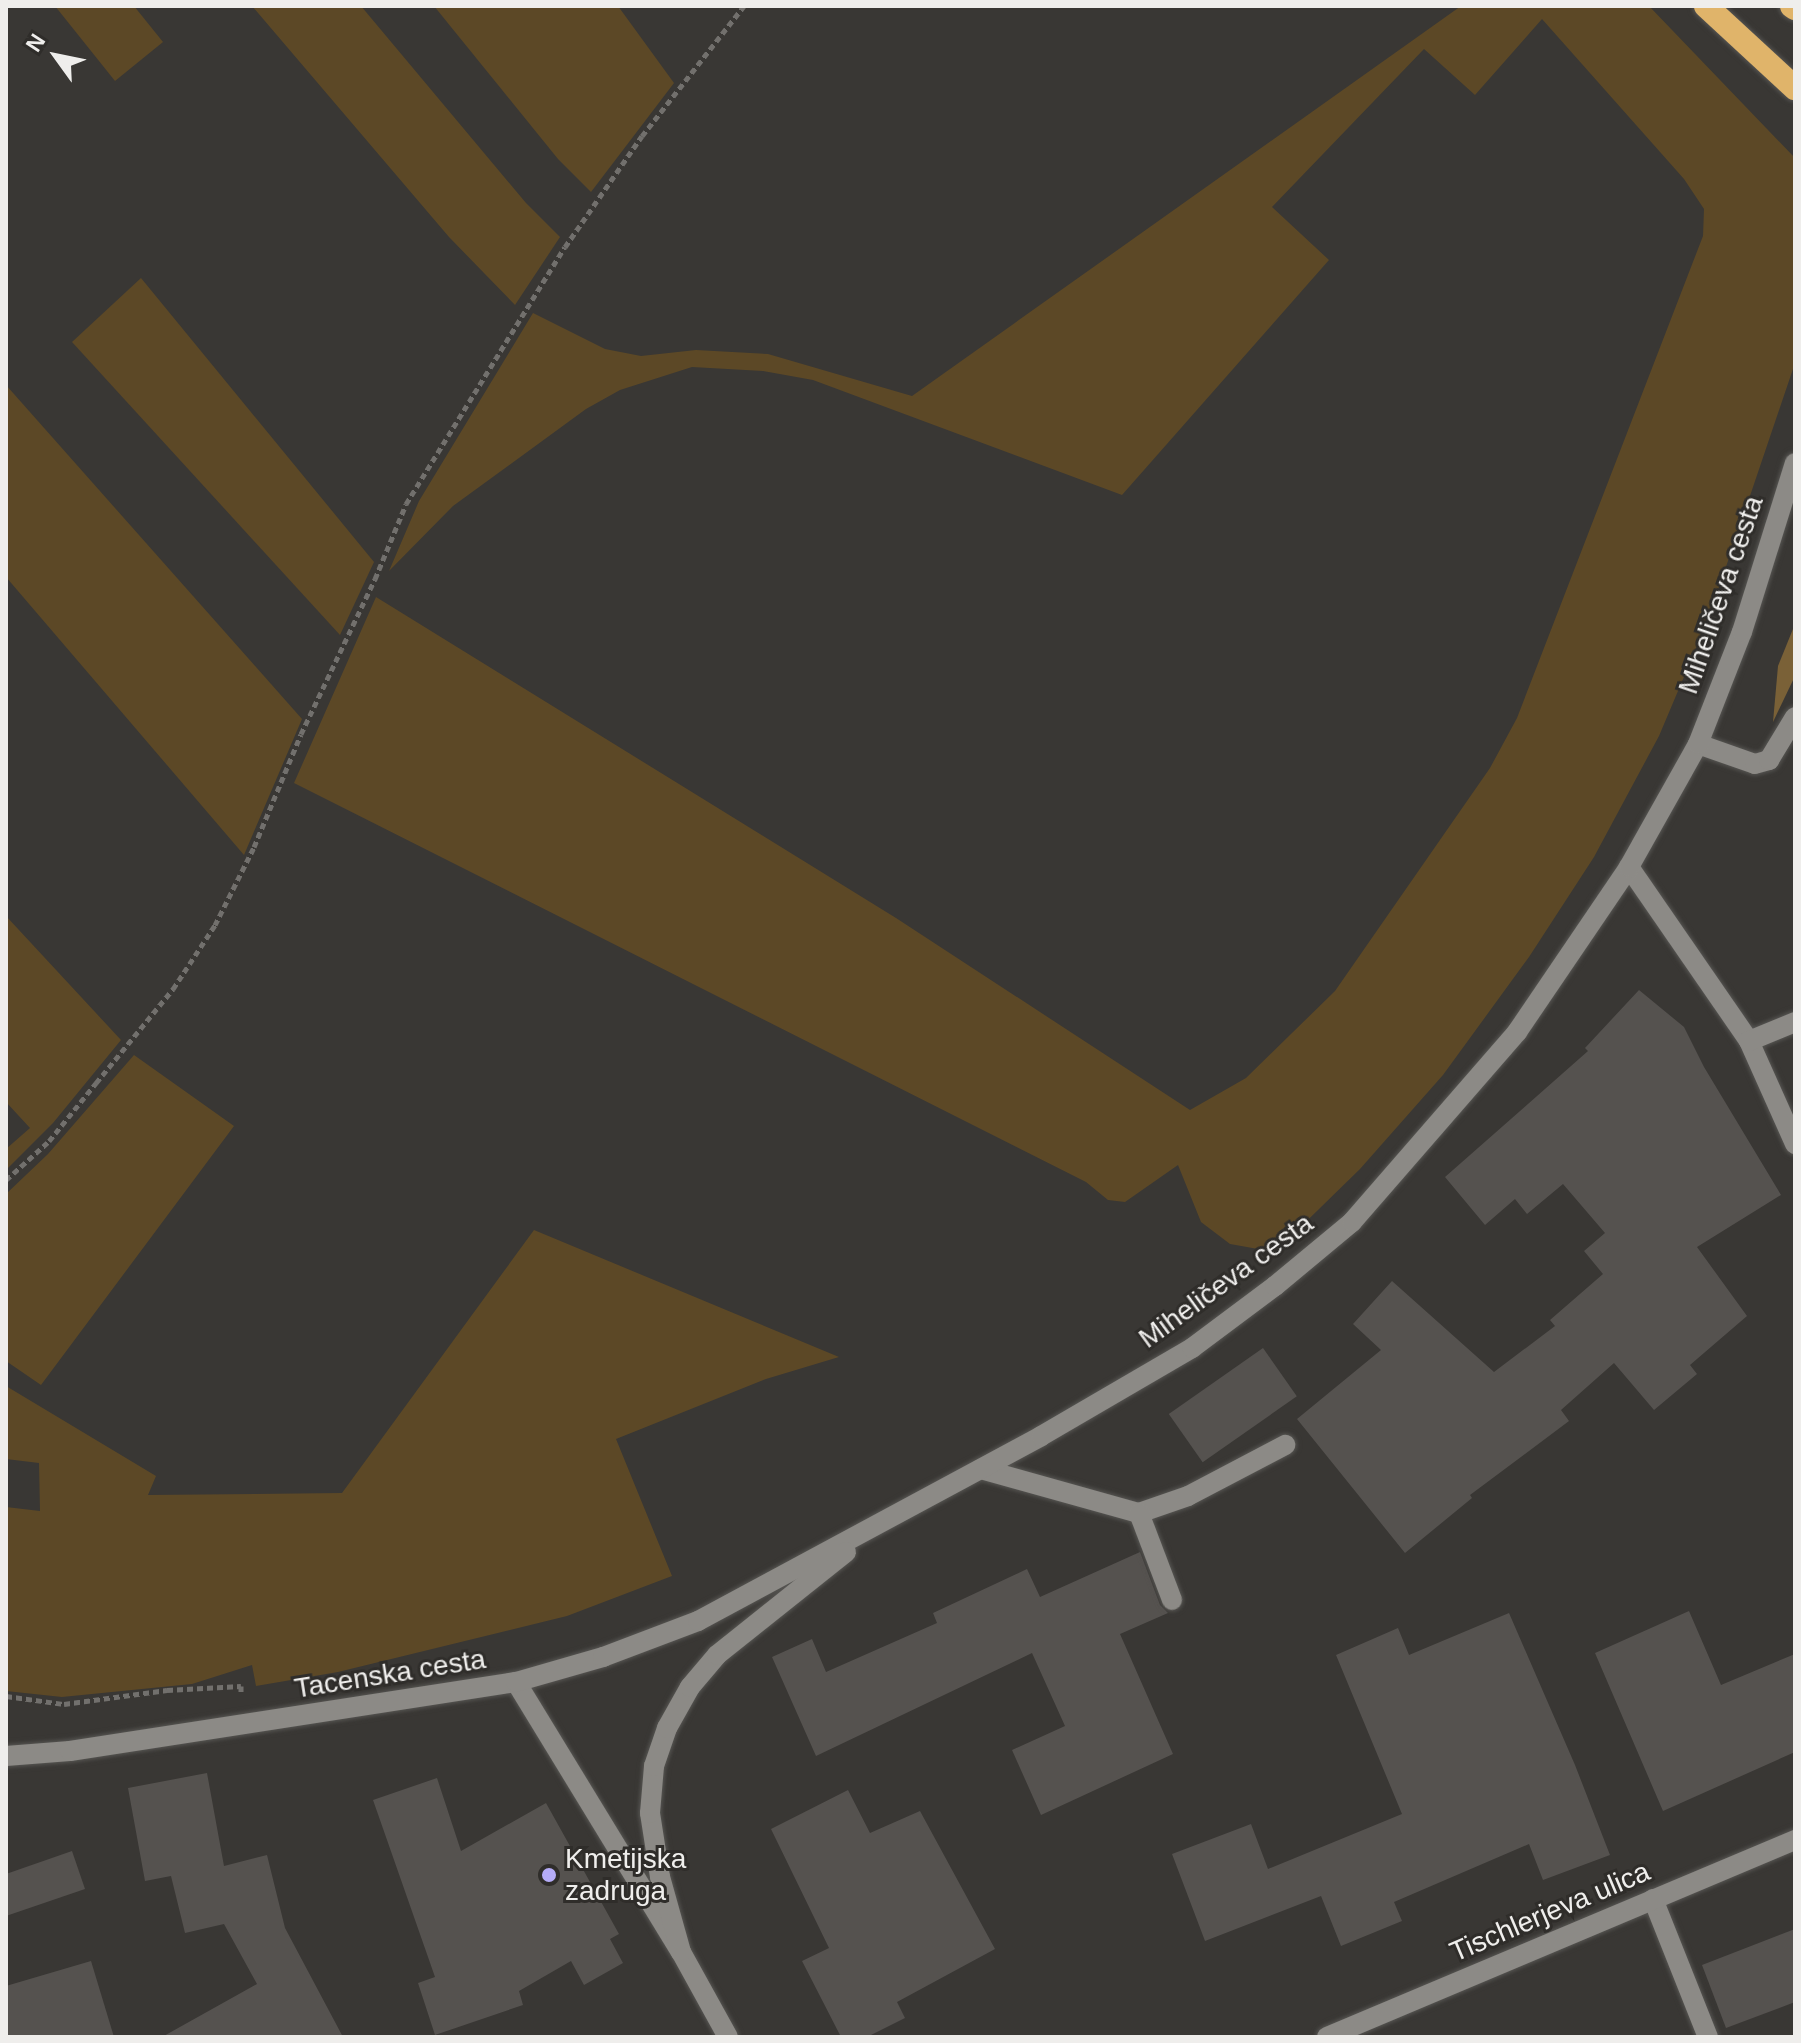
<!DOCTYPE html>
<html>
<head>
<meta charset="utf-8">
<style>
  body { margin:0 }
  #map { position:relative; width:1801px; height:2043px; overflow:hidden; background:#393734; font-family:Arial,sans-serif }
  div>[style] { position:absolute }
  .green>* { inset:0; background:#5c4826 }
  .forest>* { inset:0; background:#7a6137 }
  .building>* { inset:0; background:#55524f; transform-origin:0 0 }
  .path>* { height:5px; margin-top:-2.5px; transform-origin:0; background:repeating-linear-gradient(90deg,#72706d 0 6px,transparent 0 10px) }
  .roads { filter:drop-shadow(0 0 2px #565552) drop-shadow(0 0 2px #565552) }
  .street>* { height:20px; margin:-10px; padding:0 10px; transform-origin:10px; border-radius:10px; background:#8c8a86 }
  .secondary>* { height:20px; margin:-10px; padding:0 10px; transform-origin:10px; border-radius:10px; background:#8c8a86 }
  .highway>* { height:24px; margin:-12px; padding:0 12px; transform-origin:12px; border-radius:12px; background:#e0b46a }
  .dots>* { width:22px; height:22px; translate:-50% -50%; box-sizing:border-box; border:4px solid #2f2d2a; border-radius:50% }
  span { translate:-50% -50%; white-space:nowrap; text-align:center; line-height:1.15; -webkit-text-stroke:6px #2f2d2a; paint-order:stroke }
  .street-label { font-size:28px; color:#efeeec }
  .poi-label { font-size:28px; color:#efeeec }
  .left { translate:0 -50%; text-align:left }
  .frame { position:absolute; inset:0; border:8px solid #efeeec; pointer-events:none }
  .north { position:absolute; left:16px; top:16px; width:80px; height:80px; -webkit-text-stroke:6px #2f2d2a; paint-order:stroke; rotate:303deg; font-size:22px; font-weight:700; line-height:32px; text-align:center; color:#efeeec }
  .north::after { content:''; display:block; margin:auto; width:28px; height:36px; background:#efeeec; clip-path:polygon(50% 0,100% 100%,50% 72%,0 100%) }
</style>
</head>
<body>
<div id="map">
  <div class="green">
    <div style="clip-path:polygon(55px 6px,134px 6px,163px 42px,115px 81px)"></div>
    <div style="clip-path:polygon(252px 6px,361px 6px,526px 203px,560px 237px,515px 305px,449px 237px)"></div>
    <div style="clip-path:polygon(434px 6px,618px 6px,674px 83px,591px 192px,558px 159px)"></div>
    <div style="clip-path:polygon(1461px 6px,1649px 6px,1795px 158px,1795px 363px,1708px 620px,1659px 736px,1594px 857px,1529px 957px,1443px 1075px,1360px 1169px,1275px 1252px,1230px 1244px,1201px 1222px,1178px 1165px,1125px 1202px,1108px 1200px,1086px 1182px,294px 783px,376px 597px,896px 918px,1190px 1110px,1246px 1078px,1335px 991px,1490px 768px,1517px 718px,1703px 236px,1704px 209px,1684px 179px,1542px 19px,1475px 95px,1424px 49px,1272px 207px,1329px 260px,1122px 495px,813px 380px,763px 371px,692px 367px,620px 390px,586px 409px,453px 506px,389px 571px,419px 501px,533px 313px,605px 349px,641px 356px,696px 350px,768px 354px,912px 396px)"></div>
    <div style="clip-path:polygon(141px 278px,374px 562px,340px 635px,72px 342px)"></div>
    <div style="clip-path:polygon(6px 385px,302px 719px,244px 855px,6px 577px)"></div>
    <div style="clip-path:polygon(6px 916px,121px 1040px,53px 1123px,6px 1170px,6px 1149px,30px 1128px,6px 1102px)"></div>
    <div style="clip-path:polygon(134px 1055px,234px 1126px,41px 1385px,6px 1361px,6px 1194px,48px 1154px)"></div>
    <div style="clip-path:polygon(534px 1230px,839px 1357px,766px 1379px,616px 1439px,672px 1576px,567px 1616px,338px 1672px,256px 1686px,252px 1665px,192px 1684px,62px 1697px,6px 1691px,6px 1507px,40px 1511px,39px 1463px,6px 1459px,6px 1386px,156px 1476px,148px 1495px,342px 1493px)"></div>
  </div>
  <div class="forest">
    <div style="clip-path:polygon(1795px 624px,1795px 676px,1773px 722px,1778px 666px)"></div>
  </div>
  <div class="building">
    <div style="clip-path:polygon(1639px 990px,1684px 1027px,1704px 1067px,1781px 1195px,1697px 1247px,1747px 1316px,1690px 1365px,1697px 1374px,1654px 1410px,1614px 1363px,1561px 1410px,1569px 1421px,1470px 1495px,1472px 1498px,1405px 1553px,1297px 1419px,1381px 1350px,1353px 1324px,1392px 1281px,1494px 1372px,1555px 1326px,1550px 1320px,1603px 1274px,1584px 1251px,1605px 1233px,1563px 1184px,1527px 1214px,1515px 1199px,1485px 1225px,1445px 1177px,1588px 1051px,1585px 1048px)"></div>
    <div style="left:1263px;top:1348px;width:59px;height:115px;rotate:55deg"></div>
    <div style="clip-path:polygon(1140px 1552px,1160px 1605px,1168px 1613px,1120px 1634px,1173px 1754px,1041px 1815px,1012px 1750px,1065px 1726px,1032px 1653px,816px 1756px,772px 1657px,812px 1639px,826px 1672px,937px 1623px,933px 1613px,1027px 1569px,1040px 1597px)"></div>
    <div style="clip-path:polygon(1689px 1611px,1721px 1685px,1795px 1654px,1795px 1752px,1663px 1811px,1595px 1653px)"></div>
    <div style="clip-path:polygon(1509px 1613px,1575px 1765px,1610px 1855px,1543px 1880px,1529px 1844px,1394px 1902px,1402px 1921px,1341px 1946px,1321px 1896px,1205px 1941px,1172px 1854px,1251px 1824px,1268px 1869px,1402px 1814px,1336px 1655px,1398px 1628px,1409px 1655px)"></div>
    <div style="clip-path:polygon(207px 1773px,224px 1866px,267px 1855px,285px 1928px,343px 2037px,162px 2037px,257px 1984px,224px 1924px,185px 1933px,171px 1876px,145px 1881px,128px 1788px)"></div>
    <div style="clip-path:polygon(437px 1778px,461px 1851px,546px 1803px,619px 1934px,610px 1939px,623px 1963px,584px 1985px,571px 1961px,519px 1991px,523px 2005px,435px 2035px,418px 1983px,435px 1977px,373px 1800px)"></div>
    <div style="clip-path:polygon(848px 1790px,870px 1833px,920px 1811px,995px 1949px,897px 2002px,905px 2018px,867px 2037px,841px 2037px,802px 1961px,829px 1948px,771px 1829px)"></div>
    <div style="clip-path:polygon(72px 1851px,85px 1889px,6px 1916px,6px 1874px)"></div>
    <div style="clip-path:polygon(1795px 1929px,1795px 2002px,1726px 2028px,1702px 1965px)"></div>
    <div style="clip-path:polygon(91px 1961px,114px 2037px,6px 2037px,6px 1986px)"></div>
  </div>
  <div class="path">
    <div style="left:6px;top:1180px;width:58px;rotate:-42.2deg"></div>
    <div style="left:49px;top:1141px;width:75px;rotate:-51deg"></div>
    <div style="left:96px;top:1083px;width:122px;rotate:-50.7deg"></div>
    <div style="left:173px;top:989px;width:77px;rotate:-56.7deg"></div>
    <div style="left:215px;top:925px;width:87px;rotate:-63.4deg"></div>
    <div style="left:254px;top:847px;width:122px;rotate:-67.4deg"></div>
    <div style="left:301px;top:734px;width:172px;rotate:-64.5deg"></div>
    <div style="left:375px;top:579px;width:81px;rotate:-67.5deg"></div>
    <div style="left:406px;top:504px;width:302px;rotate:-58.3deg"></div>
    <div style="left:565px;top:247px;width:135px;rotate:-55.3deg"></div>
    <div style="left:642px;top:136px;width:165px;rotate:-51.9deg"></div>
    <div style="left:6px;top:1696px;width:59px;rotate:7.9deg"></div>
    <div style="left:64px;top:1704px;width:104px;rotate:-7.7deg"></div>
    <div style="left:167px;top:1690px;width:74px;rotate:-3.1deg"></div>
    <div style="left:241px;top:1686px;width:6px;rotate:90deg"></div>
  </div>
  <div class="roads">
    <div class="street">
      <div style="left:1698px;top:744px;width:60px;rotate:19.3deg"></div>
      <div style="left:1755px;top:764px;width:15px;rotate:-16deg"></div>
      <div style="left:1769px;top:760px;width:50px;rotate:-58.8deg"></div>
      <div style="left:1629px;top:867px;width:211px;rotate:55.4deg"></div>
      <div style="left:1749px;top:1041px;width:113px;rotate:65.9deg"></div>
      <div style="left:1749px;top:1041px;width:50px;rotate:-22.4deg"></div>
      <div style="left:981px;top:1469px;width:164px;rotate:15.6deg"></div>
      <div style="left:1139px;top:1513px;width:52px;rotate:-19.1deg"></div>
      <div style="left:1188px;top:1496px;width:110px;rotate:-27.7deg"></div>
      <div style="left:1139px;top:1513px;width:93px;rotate:69.2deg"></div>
      <div style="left:1653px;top:1899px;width:149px;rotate:68.3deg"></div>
      <div style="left:1327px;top:2037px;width:508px;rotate:-22.83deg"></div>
    </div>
    <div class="secondary">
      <div style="left:516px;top:1682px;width:316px;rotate:58.6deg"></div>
      <div style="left:681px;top:1952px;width:97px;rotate:61.1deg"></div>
      <div style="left:6px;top:1756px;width:64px;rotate:-4.5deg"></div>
      <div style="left:70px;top:1751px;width:451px;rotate:-8.8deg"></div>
      <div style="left:516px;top:1682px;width:91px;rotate:-16deg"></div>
      <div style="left:603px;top:1657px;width:102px;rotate:-20.8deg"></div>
      <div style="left:698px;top:1621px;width:390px;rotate:-28.3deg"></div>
      <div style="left:1041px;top:1436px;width:175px;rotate:-30.2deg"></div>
      <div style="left:1192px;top:1348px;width:104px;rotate:-36.8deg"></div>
      <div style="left:1275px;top:1286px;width:100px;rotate:-39.7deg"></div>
      <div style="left:1352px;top:1222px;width:252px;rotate:-49deg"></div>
      <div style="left:1517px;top:1032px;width:199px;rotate:-55.8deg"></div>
      <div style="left:1629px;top:867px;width:141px;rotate:-60.7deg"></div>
      <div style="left:1698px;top:744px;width:120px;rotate:-68.6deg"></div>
      <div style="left:1742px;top:632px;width:177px;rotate:-72.6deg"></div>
      <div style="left:681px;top:1952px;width:78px;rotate:-105.6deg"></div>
      <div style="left:660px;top:1877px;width:65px;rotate:-98.9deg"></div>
      <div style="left:650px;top:1813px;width:47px;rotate:-85.1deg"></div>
      <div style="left:654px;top:1766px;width:40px;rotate:-71.1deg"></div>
      <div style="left:667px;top:1728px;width:47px;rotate:-60.7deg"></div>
      <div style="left:690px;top:1687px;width:42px;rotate:-49.8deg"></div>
      <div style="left:717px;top:1655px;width:165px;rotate:-38.6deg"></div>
    </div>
    <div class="highway">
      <div style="left:1706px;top:6px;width:121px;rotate:42.7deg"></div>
      <div style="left:1792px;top:6px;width:4px;rotate:34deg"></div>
    </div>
  </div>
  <div class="dots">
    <div style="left:549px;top:1875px;background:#b5acf8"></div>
  </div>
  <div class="street-label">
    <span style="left:1721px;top:595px;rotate:-71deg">Miheličeva cesta</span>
    <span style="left:1226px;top:1281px;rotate:-36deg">Miheličeva cesta</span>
    <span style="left:390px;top:1674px;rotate:-9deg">Tacenska cesta</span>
    <span style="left:1550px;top:1912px;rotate:-23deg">Tischlerjeva ulica</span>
  </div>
  <div class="poi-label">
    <span class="left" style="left:565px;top:1875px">Kmetijska<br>zadruga</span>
  </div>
  <div class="frame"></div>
  <div class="north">N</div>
</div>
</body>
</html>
